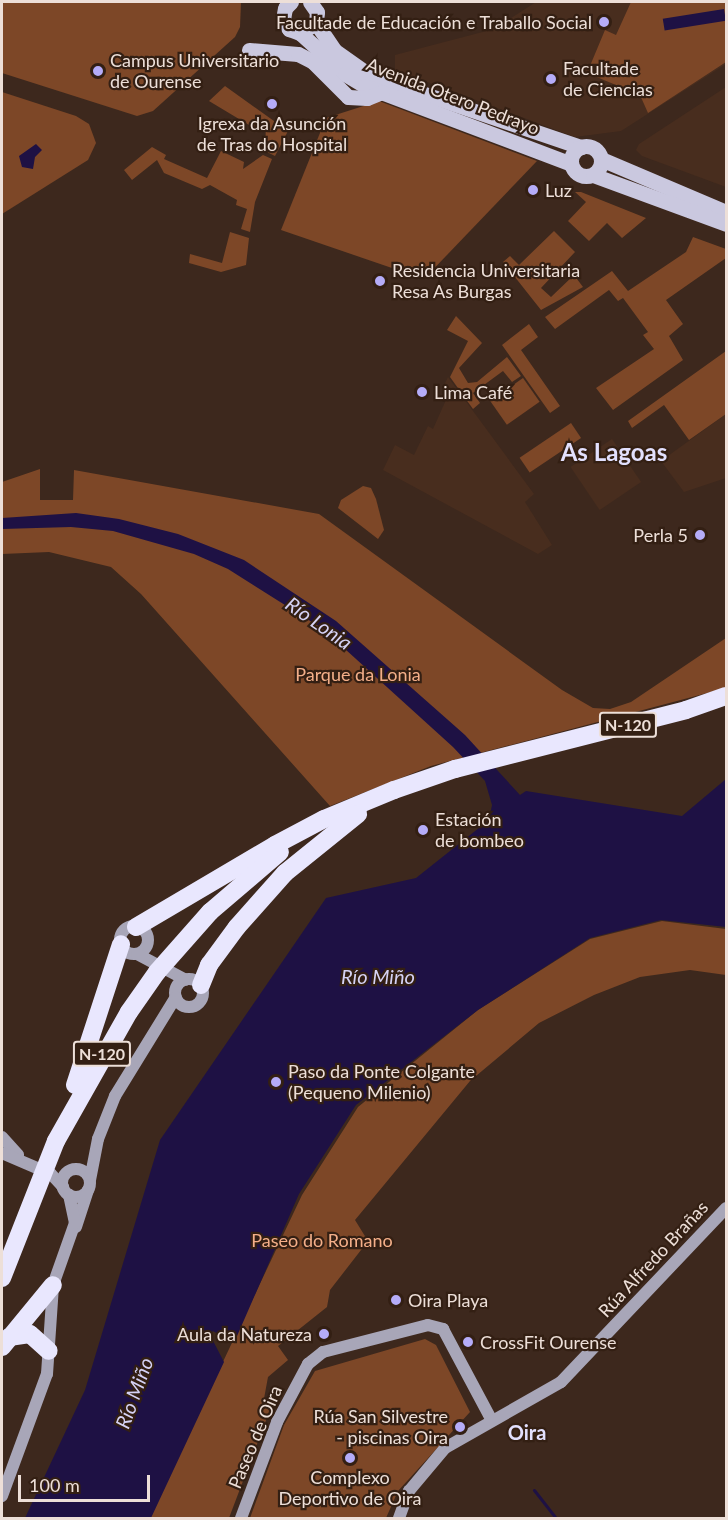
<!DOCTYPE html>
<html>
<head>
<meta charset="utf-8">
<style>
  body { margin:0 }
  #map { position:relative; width:728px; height:1520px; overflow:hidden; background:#3d281d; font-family:Lato,sans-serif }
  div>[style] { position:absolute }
  .built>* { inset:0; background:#482d1e; transform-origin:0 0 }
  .green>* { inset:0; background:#7d4727; transform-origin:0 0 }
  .water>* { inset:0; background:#1e1144; transform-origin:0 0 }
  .stream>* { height:3px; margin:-1.5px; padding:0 1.5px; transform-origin:1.5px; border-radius:1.5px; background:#1e1144 }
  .secondary>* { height:12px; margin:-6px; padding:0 6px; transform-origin:6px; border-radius:6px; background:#a8a6b8 }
  .secondary>.ring { margin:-6px; padding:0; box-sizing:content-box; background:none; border:12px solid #a8a6b8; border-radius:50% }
  .primary>* { height:15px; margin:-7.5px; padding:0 7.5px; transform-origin:7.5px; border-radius:7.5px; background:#cac8df }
  .primary>.ring { margin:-7.5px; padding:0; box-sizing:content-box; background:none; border:15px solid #cac8df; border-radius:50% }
  .highway>* { height:18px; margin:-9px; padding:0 9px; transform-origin:9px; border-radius:9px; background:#e9e7fe }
  .dots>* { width:16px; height:16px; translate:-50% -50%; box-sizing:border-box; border:3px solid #331f13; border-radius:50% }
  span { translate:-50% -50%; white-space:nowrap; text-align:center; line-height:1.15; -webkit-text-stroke:4.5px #331f13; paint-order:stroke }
  .shield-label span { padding:2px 4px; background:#331f13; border:2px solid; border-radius:4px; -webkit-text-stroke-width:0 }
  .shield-label { font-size:16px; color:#eddfd8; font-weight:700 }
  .poi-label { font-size:18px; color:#eddfd8 }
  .right { translate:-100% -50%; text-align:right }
  .left { translate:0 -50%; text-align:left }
  .street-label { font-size:18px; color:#eddfd8 }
  .park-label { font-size:18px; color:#f4af89 }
  .water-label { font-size:20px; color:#d5d2f5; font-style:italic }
  .neighbourhood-label { font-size:20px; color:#e2e0fe; font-weight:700 }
  .district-label { font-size:24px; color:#e2e0fe; font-weight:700 }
  .frame { position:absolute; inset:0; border:3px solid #eddfd8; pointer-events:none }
  .scale { position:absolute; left:18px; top:1475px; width:132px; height:27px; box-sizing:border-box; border:3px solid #eddfd8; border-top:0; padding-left:8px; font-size:18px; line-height:21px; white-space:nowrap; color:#eddfd8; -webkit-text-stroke:4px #331f13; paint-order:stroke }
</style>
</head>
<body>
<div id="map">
  <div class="built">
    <div style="clip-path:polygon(536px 2px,726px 2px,726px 64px,621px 131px,575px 137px,395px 70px,395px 55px,494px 29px)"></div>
    <div style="clip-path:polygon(726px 87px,726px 187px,642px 156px,636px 150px,639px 144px)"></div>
    <div style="clip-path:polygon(448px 377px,534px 494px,525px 502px,552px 545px,538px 554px,383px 470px,395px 445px,414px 455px,428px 426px,433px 429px,450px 391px,443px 387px)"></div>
    <div style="clip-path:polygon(726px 414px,726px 478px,684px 492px,661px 461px)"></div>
    <div style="left:612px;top:439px;width:52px;height:50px;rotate:56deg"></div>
  </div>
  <div class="green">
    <div style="clip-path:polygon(2px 2px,241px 2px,240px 27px,235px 37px,153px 111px,137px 116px,2px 73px)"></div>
    <div style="clip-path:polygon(631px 2px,726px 2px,726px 62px,648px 113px,640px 95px,587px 73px,605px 30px,616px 35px)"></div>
    <div style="clip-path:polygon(225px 86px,288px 131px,275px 156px,265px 151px,266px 125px,259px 131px,209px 101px)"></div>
    <div style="clip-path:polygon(2px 92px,76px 116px,89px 124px,96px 143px,88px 160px,2px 214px)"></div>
    <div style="clip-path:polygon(379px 101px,537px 161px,424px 279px,281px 230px,326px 118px)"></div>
    <div style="clip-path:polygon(152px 147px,166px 155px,164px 159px,207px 178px,221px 151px,244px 162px,243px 169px,263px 155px,272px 159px,255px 202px,250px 232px,241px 229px,247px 209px,236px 205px,237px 200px,210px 185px,202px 189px,164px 173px,157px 160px,132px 180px,124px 170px)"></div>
    <div style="clip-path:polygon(575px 192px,581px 192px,646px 218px,622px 238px,607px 223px,589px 241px,568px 221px,586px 202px)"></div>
    <div style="clip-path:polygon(554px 231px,575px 252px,541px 288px,551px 297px,574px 275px,583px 287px,541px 310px,503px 262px,510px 256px,519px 265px)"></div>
    <div style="clip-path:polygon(230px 232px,249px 238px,246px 265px,221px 272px,189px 263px,190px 254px,222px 263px)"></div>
    <div style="clip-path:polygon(693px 237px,726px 249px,726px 258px,666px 300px,683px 324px,669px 336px,683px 360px,613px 410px,596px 388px,654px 349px,643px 335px,648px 332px,623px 298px,618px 301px,609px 290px,555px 329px,545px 317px,612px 271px,628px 291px,686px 252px)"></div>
    <div style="clip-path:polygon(456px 316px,482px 343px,459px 368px,468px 383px,477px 382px,507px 357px,521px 376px,512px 382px,503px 371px,473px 393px,480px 403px,473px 409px,450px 377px,468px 341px,447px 330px)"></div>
    <div style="clip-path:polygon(529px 324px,538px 337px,521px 350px,560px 406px,550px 413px,502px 345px)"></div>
    <div style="clip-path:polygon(726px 351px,726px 414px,689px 440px,664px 405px,632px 428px,628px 421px)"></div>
    <div style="left:523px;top:378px;width:29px;height:40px;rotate:55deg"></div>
    <div style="left:571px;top:423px;width:18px;height:62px;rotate:56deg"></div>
    <div style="clip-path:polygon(40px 469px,40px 500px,73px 500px,74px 470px,319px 514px,562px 690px,593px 708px,610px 709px,631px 702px,726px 638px,726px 688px,431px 766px,330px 806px,141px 594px,111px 567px,49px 552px,2px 554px,2px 482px)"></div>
    <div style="clip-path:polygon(363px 486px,371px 488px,376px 499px,384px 530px,378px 539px,338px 508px,341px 500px)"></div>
    <div style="clip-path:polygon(662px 921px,726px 929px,726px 975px,690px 970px,640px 977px,594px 995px,539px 1023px,470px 1081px,355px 1220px,368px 1241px,330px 1290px,327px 1307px,278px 1346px,288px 1360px,268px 1377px,263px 1404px,271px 1407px,229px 1518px,149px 1518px,302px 1195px,358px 1107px,478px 1010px,590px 939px)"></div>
    <div style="clip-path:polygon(425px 1339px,436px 1345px,470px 1412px,398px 1491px,386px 1518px,250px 1518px,284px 1425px,315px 1371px)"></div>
  </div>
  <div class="water">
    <div style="left:724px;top:9px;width:12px;height:62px;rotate:81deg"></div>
    <div style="clip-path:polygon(36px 144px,42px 150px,35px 157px,33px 169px,22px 167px,19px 156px)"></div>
    <div style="clip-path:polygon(76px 513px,119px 519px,178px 534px,244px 560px,336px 621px,465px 735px,520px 795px,526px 791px,682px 816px,726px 779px,726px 927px,661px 920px,590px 938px,478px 1010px,356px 1105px,299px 1194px,234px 1343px,213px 1331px,210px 1335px,224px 1362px,151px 1518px,25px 1518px,85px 1390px,160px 1140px,326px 898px,416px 878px,489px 820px,492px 805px,485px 781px,453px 747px,345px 649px,323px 629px,228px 569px,194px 554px,113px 531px,71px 527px,2px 529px,2px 518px)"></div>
  </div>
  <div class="stream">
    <div style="left:534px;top:1490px;width:36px;rotate:52deg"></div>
  </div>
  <div class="secondary">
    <div class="ring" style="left:120px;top:926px;width:16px;height:16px"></div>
    <div style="left:137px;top:954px;width:55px;rotate:28deg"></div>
    <div class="ring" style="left:175px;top:979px;width:16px;height:16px"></div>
    <div style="left:2px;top:1137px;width:24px;rotate:48deg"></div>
    <div style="left:2px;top:1153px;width:53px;rotate:23.2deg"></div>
    <div style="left:51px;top:1174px;width:18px;rotate:47deg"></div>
    <div class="ring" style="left:62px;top:1169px;width:16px;height:16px"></div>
    <div style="left:90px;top:1180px;width:42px;rotate:-79deg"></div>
    <div style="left:98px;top:1139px;width:46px;rotate:-68.4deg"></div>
    <div style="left:115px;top:1096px;width:116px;rotate:-58.4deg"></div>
    <div style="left:76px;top:1227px;width:39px;rotate:-72deg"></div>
    <div style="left:2px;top:1496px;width:130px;rotate:-69.8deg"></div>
    <div style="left:47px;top:1374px;width:89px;rotate:-86.1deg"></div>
    <div style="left:53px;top:1285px;width:66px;rotate:-70.5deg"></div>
    <div style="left:75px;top:1223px;width:29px;rotate:-102deg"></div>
    <div style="left:241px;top:1518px;width:103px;rotate:-69.4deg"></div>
    <div style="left:277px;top:1422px;width:66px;rotate:-61.9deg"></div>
    <div style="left:308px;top:1364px;width:19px;rotate:-39deg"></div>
    <div style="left:323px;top:1352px;width:108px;rotate:-14.4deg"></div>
    <div style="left:428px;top:1325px;width:16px;rotate:15deg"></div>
    <div style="left:443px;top:1329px;width:102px;rotate:61.9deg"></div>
    <div style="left:399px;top:1518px;width:29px;rotate:-70deg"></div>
    <div style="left:409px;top:1491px;width:56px;rotate:-50.1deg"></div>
    <div style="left:445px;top:1448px;width:133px;rotate:-29.6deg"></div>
    <div style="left:561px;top:1382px;width:240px;rotate:-46.5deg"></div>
  </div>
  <div class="primary">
    <div style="left:291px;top:2px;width:8px;rotate:135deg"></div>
    <div style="left:285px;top:8px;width:11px;rotate:100deg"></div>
    <div style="left:283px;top:19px;width:12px;rotate:59deg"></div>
    <div style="left:289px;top:29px;width:12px;rotate:20deg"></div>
    <div style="left:300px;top:33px;width:19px;rotate:-32deg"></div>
    <div style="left:316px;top:23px;width:11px;rotate:-85deg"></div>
    <div style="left:317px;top:12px;width:12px;rotate:-125deg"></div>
    <div style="left:316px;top:23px;width:32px;rotate:56deg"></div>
    <div style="left:334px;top:50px;width:43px;rotate:35.5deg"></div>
    <div style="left:369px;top:75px;width:224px;rotate:18.8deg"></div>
    <div style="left:300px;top:33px;width:61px;rotate:42.3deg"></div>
    <div style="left:345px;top:74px;width:23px;rotate:31deg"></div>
    <div style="left:365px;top:86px;width:220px;rotate:20.7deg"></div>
    <div style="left:249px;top:50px;width:49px;rotate:4.7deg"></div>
    <div style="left:298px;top:54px;width:16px;rotate:27deg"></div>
    <div style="left:312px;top:61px;width:51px;rotate:45deg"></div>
    <div style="left:348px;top:97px;width:19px;rotate:3deg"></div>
    <div style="left:367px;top:98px;width:16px;rotate:-22deg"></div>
    <div class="ring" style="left:571px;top:146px;width:15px;height:15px"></div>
    <div style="left:601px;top:159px;width:136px;rotate:23deg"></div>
    <div style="left:593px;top:175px;width:142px;rotate:20.2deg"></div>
  </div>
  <div class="highway">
    <div style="left:136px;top:927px;width:161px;rotate:-30.5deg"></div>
    <div style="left:275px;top:845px;width:55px;rotate:-28deg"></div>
    <div style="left:324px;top:819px;width:76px;rotate:-22.5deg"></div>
    <div style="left:394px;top:790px;width:65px;rotate:-19deg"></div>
    <div style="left:455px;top:769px;width:238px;rotate:-14.3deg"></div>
    <div style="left:686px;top:710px;width:42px;rotate:-19.3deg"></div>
    <div style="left:201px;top:985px;width:22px;rotate:-68deg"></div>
    <div style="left:209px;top:965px;width:47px;rotate:-53.6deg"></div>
    <div style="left:237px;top:927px;width:72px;rotate:-48.4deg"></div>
    <div style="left:285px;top:873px;width:94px;rotate:-38.9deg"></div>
    <div style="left:75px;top:1085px;width:148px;rotate:-71.9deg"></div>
    <div style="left:2px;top:1278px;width:147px;rotate:-68.5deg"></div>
    <div style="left:56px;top:1141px;width:148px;rotate:-60.5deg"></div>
    <div style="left:129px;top:1012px;width:49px;rotate:-55deg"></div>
    <div style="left:157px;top:972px;width:80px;rotate:-48.5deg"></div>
    <div style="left:210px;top:912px;width:92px;rotate:-40.6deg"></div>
    <div style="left:9px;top:1337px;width:21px;rotate:-8deg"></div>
    <div style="left:30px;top:1334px;width:25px;rotate:42deg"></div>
    <div style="left:2px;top:1347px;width:80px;rotate:-50.6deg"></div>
  </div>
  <div class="dots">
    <div style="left:604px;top:22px;background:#b5acf8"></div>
    <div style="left:98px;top:71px;background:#b5acf8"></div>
    <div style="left:551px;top:79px;background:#b5acf8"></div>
    <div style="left:272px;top:104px;background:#b5acf8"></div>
    <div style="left:533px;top:190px;background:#b5acf8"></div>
    <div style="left:380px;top:281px;background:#b5acf8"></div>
    <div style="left:422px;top:392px;background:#b5acf8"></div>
    <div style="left:700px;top:535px;background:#b5acf8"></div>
    <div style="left:423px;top:830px;background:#b5acf8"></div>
    <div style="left:276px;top:1082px;background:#b5acf8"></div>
    <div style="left:396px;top:1300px;background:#b5acf8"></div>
    <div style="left:324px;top:1334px;background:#b5acf8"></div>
    <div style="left:468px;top:1342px;background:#b5acf8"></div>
    <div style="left:460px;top:1427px;background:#b5acf8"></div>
    <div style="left:350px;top:1458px;background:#b5acf8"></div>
  </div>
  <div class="shield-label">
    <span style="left:628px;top:725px">N-120</span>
    <span style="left:102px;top:1054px">N-120</span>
  </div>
  <div class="poi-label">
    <span class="right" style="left:592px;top:22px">Facultade de Educación e Traballo Social</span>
    <span class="left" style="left:110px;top:71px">Campus Universitario<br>de Ourense</span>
    <span class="left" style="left:563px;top:79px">Facultade<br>de Ciencias</span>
    <span style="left:272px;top:134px">Igrexa da Asunción<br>de Tras do Hospital</span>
    <span class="left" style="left:545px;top:190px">Luz</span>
    <span class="left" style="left:392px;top:281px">Residencia Universitaria<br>Resa As Burgas</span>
    <span class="left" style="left:434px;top:392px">Lima Café</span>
    <span class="right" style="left:688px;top:535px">Perla 5</span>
    <span class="left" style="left:435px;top:830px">Estación<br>de bombeo</span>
    <span class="left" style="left:288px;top:1082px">Paso da Ponte Colgante<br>(Pequeno Milenio)</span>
    <span class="left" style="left:408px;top:1300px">Oira Playa</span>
    <span class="right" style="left:312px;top:1334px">Aula da Natureza</span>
    <span class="left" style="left:480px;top:1342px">CrossFit Ourense</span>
    <span class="right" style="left:448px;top:1427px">Rúa San Silvestre<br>- piscinas Oira</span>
    <span style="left:350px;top:1488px">Complexo<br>Deportivo de Oira</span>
  </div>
  <div class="street-label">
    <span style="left:453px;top:96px;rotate:21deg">Avenida Otero Pedrayo</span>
    <span style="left:653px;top:1259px;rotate:-47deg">Rúa Alfredo Brañas</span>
    <span style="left:255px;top:1437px;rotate:-67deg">Paseo de Oira</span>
  </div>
  <div class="park-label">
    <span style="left:358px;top:674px">Parque da Lonia</span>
    <span style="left:322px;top:1240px">Paseo do Romano</span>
  </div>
  <div class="water-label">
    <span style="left:319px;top:623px;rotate:35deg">Río Lonia</span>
    <span style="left:378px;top:976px">Río Miño</span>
    <span style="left:134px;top:1393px;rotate:-70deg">Río Miño</span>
  </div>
  <div class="neighbourhood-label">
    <span style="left:527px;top:1432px">Oira</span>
  </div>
  <div class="district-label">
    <span style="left:614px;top:452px">As Lagoas</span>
  </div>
  <div class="frame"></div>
  <div class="scale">100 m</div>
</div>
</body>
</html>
